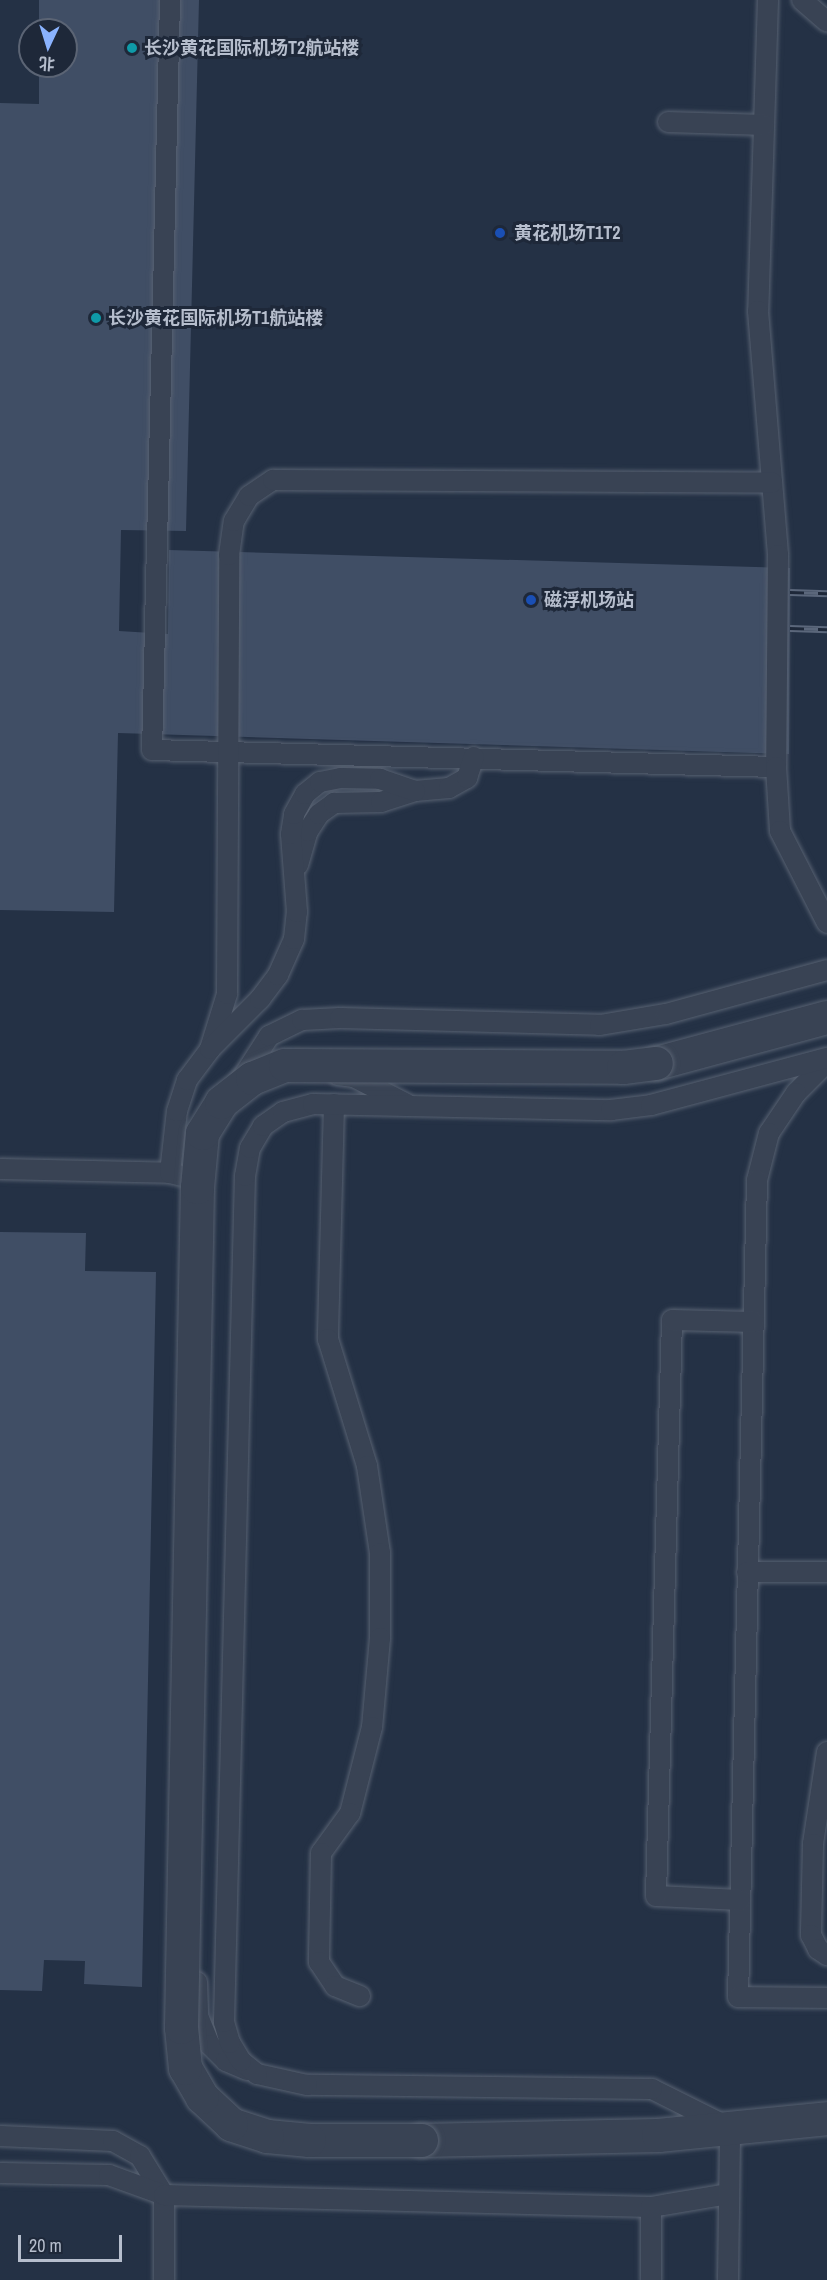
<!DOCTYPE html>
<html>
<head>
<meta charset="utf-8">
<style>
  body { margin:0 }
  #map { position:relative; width:827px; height:2280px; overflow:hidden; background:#243145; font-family:"Archivo Narrow","Noto Sans SC",sans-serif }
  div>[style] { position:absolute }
  .building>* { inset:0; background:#404e65 }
  .roads { filter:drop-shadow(0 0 2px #576171) drop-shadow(0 0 2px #576171) }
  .service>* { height:20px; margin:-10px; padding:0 10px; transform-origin:10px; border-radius:10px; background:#394354 }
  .tertiary>* { height:33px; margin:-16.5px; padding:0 16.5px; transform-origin:16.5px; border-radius:16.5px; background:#394354 }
  .rail>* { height:7px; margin-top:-3.5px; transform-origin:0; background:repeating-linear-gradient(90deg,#1e2839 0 14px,#5b677b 0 28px); box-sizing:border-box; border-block:2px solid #5b677b }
  .bridges { filter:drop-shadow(0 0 2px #576171) drop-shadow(0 0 2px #576171) }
  .tertiary-bridge>* { height:33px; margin:-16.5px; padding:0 16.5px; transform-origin:16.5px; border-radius:16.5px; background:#394354 }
  .dots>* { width:16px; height:16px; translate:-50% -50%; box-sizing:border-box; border:3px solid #1e2839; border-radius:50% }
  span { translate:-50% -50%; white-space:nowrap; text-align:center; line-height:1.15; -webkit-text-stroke:6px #1e2839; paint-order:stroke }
  .poi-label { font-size:18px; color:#b6becd; font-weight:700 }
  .left { translate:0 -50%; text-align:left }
  .north { position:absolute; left:18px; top:18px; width:60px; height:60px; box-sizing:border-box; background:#1e2839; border:2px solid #5b6474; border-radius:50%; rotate:184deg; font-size:16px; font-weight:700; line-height:24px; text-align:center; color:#b6becd }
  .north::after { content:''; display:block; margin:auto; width:21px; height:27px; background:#8ab3ff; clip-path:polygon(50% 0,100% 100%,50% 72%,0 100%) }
  .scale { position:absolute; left:18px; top:2235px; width:104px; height:27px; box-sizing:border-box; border:3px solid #b6becd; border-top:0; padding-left:8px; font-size:18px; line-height:21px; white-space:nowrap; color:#b6becd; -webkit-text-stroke:4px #1e2839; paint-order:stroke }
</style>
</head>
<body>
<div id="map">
  <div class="building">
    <div style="clip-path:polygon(39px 0,199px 0,186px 531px,121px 530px,119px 631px,168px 634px,169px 550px,790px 568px,789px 754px,118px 733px,114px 912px,0 910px,0 103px,39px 104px,39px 66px,66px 66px,66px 30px,39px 30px)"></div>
    <div style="clip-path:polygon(0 1232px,86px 1233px,85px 1271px,156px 1272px,142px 1987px,84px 1984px,85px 1961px,44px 1960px,42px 1991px,0 1990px)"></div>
  </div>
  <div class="roads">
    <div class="service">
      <div style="left:170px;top:0;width:750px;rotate:91.37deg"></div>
      <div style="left:152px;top:750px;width:624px;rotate:1.56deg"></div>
      <div style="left:768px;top:0;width:311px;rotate:91.8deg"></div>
      <div style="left:758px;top:311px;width:245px;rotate:85.3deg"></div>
      <div style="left:778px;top:555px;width:212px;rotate:90.5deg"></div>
      <div style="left:776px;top:767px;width:64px;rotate:86.4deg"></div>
      <div style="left:780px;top:831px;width:103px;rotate:62.9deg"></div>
      <div style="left:802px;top:0;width:33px;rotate:41deg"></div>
      <div style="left:668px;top:122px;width:96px;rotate:1.8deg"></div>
      <div style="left:298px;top:865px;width:35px;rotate:-74deg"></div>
      <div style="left:308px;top:831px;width:20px;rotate:-57deg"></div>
      <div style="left:319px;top:814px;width:19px;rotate:-36deg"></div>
      <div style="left:334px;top:803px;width:47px;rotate:-1.2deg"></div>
      <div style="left:381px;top:802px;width:36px;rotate:-18deg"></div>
      <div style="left:415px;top:791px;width:34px;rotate:-5deg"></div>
      <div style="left:449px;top:788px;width:21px;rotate:-29deg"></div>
      <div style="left:467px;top:778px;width:22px;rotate:-72deg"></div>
      <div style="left:210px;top:1049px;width:58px;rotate:-72.8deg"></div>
      <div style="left:227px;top:994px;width:439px;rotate:-89.7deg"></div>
      <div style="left:229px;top:555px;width:34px;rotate:-82deg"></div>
      <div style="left:234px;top:521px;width:29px;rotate:-59deg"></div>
      <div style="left:249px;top:496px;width:29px;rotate:-34deg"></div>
      <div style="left:273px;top:480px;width:499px;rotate:0.3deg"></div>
      <div style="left:827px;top:1062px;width:44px;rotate:135deg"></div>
      <div style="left:796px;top:1093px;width:48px;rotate:124deg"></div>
      <div style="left:769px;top:1133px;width:49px;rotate:104.3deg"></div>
      <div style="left:757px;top:1180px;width:817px;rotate:91.33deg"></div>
      <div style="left:738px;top:1997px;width:89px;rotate:0.6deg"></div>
      <div style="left:338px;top:1075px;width:16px;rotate:7deg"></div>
      <div style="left:354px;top:1077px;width:59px;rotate:27deg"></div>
      <div style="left:239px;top:1083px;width:56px;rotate:-57.4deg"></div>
      <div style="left:269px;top:1036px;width:37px;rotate:-26deg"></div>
      <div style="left:302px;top:1020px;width:38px;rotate:-3deg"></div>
      <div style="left:340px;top:1018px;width:260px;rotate:1.5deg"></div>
      <div style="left:600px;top:1025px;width:67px;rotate:-9.5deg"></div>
      <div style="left:666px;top:1014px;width:167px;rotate:-15.3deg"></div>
      <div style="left:334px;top:1104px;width:235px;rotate:91.5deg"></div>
      <div style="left:328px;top:1339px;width:133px;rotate:72.9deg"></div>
      <div style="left:367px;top:1466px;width:88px;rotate:81.5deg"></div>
      <div style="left:380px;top:1553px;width:85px;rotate:90deg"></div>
      <div style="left:380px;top:1638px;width:89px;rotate:95.1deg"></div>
      <div style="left:372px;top:1727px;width:89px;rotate:104.3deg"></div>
      <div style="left:350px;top:1813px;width:49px;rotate:125.9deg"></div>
      <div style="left:321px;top:1853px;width:109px;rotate:91.1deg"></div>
      <div style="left:319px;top:1962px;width:29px;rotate:56deg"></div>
      <div style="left:335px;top:1986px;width:27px;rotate:22deg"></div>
      <div style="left:0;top:1169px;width:170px;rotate:1.3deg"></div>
      <div style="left:170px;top:1173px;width:12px;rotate:14deg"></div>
      <div style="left:170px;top:1173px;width:62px;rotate:-83.6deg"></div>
      <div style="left:177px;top:1111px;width:33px;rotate:-72deg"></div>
      <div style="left:187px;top:1080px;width:39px;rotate:-53deg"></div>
      <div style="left:210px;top:1049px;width:71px;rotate:-45deg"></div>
      <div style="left:260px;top:999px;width:30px;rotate:-53deg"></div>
      <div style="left:278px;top:975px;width:39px;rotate:-66deg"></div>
      <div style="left:294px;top:939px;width:27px;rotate:-84deg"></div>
      <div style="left:297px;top:912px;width:78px;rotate:-94.4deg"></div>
      <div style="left:291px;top:834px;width:20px;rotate:-81deg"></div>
      <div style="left:294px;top:814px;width:23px;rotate:-61deg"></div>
      <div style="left:305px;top:794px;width:19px;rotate:-39deg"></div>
      <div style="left:320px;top:782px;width:21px;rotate:-11deg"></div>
      <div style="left:341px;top:778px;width:39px;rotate:1deg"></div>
      <div style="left:380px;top:779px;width:37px;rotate:19deg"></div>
      <div style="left:747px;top:1572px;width:80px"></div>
      <div style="left:827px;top:1752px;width:93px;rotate:98.7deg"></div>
      <div style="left:813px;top:1844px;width:91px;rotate:91.3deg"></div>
      <div style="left:811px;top:1935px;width:16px;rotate:63deg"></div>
      <div style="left:818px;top:1949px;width:11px;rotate:34deg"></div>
      <div style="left:740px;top:1900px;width:84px;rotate:-177.3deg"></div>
      <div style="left:656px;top:1896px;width:576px;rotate:-88.41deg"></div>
      <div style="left:672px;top:1320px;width:82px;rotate:1.4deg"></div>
      <div style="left:197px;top:1982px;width:34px;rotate:88deg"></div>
      <div style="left:198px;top:2016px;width:31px;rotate:68deg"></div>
      <div style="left:210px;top:2045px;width:23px;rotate:45deg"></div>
      <div style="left:226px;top:2061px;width:23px;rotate:23deg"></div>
      <div style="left:0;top:2136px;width:113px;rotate:2.5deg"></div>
      <div style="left:113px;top:2141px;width:31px;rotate:29deg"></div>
      <div style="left:140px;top:2156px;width:46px;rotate:58.4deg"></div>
      <div style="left:164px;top:2195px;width:85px;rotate:90deg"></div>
      <div style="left:0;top:2173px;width:109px;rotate:1.1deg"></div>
      <div style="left:109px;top:2175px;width:59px;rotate:20deg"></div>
      <div style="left:164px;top:2195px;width:487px;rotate:1.4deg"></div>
      <div style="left:651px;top:2207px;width:79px;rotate:-9.5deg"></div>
      <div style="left:651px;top:2207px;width:73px;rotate:90deg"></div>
      <div style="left:728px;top:2280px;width:152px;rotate:-89.2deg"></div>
      <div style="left:730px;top:2128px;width:87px;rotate:-153.4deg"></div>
      <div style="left:652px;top:2089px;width:345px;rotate:-179.3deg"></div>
      <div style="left:307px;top:2085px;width:51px;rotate:-167.6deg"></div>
      <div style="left:257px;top:2074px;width:21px;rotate:-141deg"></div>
      <div style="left:241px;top:2061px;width:21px;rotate:-121deg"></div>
      <div style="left:230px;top:2043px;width:22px;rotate:-106deg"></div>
      <div style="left:224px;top:2022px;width:846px;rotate:-88.58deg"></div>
      <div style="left:245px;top:1176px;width:28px;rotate:-80deg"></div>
      <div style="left:250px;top:1148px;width:26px;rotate:-59deg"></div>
      <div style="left:263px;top:1126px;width:24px;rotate:-35deg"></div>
      <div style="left:283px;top:1112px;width:31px;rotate:-15deg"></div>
      <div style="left:313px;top:1104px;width:298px;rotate:1.2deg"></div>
      <div style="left:611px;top:1110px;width:40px;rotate:-7.1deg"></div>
      <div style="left:651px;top:1105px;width:182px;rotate:-15deg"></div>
    </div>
    <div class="tertiary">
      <div style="left:656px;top:1063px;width:177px;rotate:-15.1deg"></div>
      <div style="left:421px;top:2140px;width:237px;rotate:-1.2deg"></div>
      <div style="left:658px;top:2135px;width:170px;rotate:-5.7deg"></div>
    </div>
  </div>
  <div class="rail">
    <div style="left:790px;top:592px;width:37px;rotate:2deg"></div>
    <div style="left:790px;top:628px;width:37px;rotate:2deg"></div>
  </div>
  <div class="bridges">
    <div class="tertiary-bridge">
      <div style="left:421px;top:2140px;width:112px;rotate:180deg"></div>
      <div style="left:309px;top:2140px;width:42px;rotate:-174.6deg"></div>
      <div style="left:267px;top:2136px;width:38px;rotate:-162deg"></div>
      <div style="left:231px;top:2124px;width:40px;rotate:-137deg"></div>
      <div style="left:202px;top:2097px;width:34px;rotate:-120deg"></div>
      <div style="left:185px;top:2068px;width:41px;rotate:-95.6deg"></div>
      <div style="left:181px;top:2027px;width:840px;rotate:-88.91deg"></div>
      <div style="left:197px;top:1187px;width:54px;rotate:-84.7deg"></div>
      <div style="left:202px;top:1133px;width:36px;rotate:-58deg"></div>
      <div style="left:221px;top:1102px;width:39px;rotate:-38deg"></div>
      <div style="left:252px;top:1078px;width:35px;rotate:-22deg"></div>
      <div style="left:285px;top:1065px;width:338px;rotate:0.3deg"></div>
      <div style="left:623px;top:1067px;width:33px;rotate:-7deg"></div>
    </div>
  </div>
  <div class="dots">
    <div style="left:132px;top:48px;background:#0f9aa8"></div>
    <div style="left:500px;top:233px;background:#1a4fb4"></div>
    <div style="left:96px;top:318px;background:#0f9aa8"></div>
    <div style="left:531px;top:600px;background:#1a4fb4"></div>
  </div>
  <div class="poi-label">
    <span class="left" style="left:144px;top:48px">长沙黄花国际机场T2航站楼</span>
    <span class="left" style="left:514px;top:233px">黄花机场T1T2</span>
    <span class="left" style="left:108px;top:318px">长沙黄花国际机场T1航站楼</span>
    <span class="left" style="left:544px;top:600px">磁浮机场站</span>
  </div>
  <div class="north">北</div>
  <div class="scale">20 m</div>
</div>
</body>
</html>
